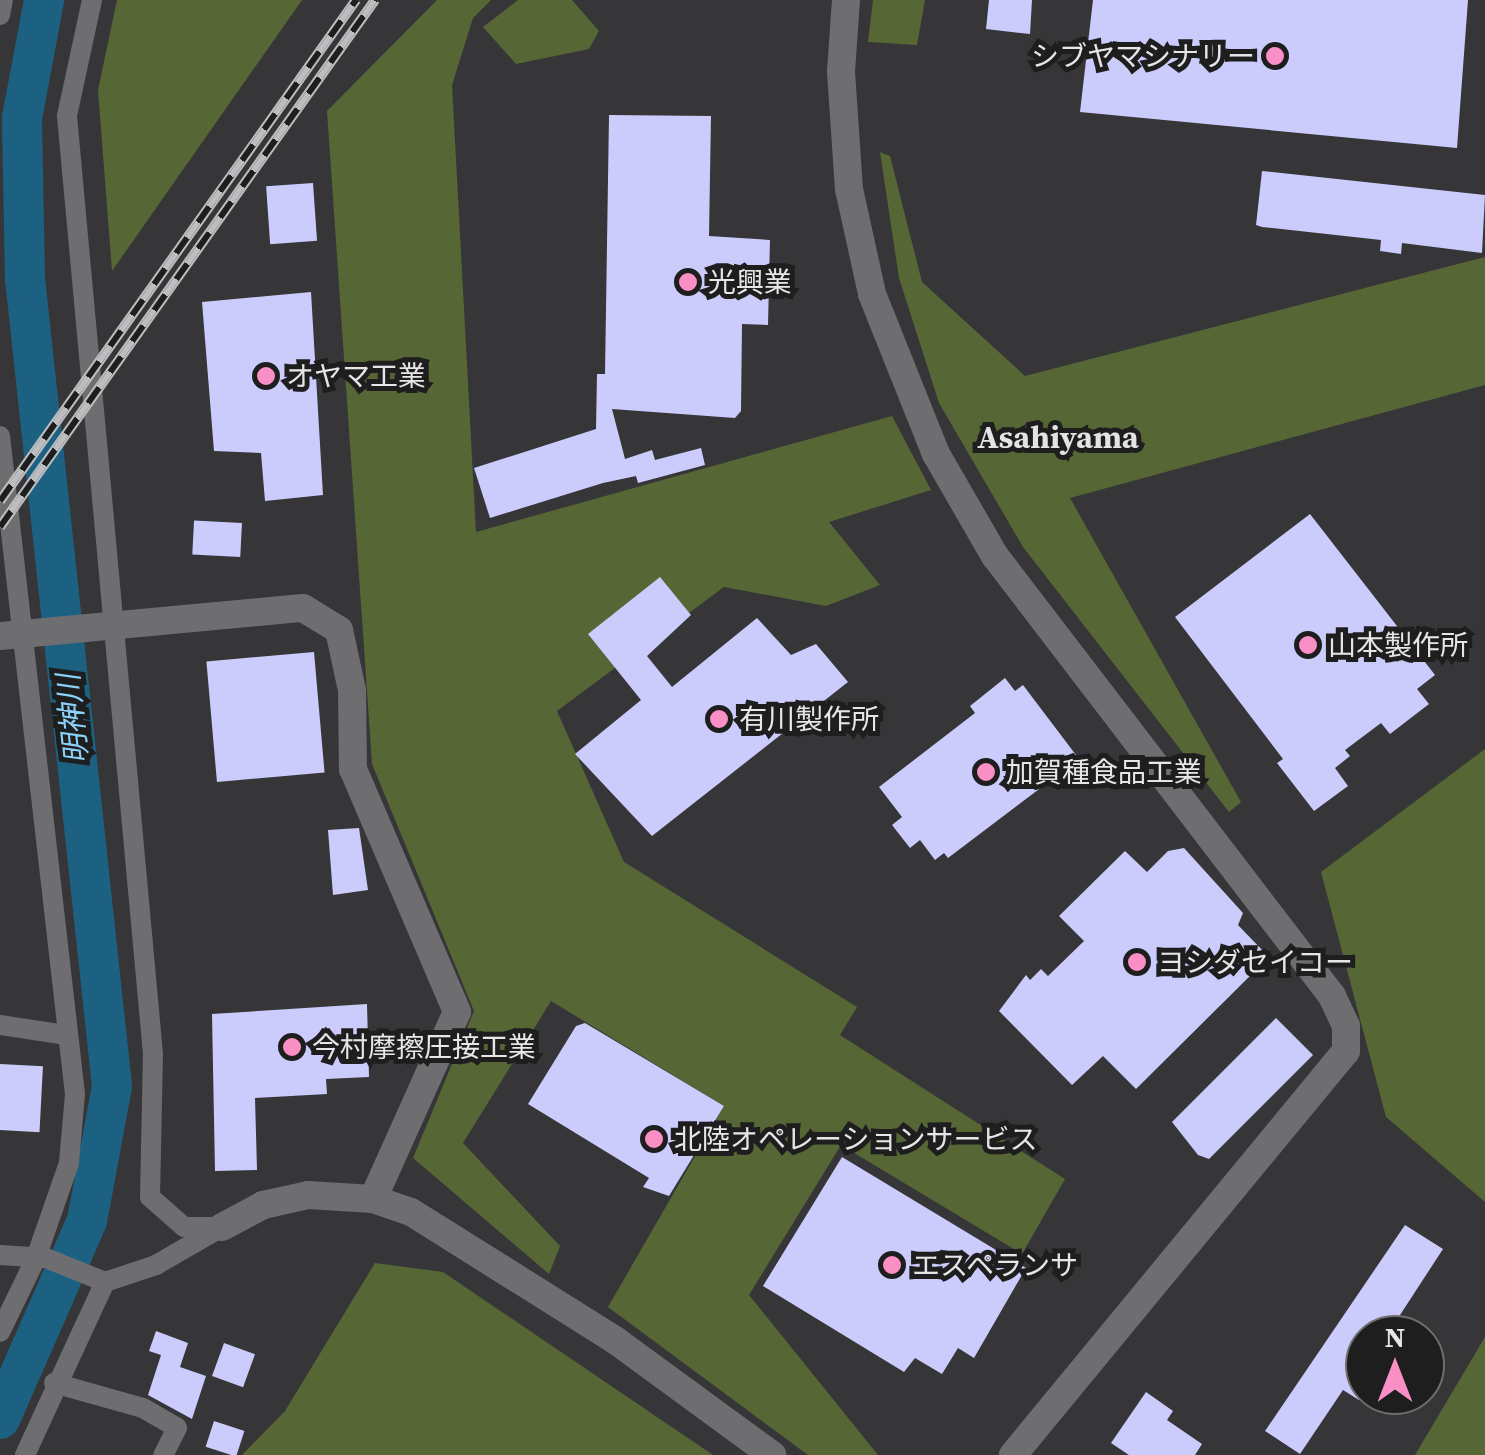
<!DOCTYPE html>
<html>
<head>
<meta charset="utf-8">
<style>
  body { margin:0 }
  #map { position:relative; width:1485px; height:1455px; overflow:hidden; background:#363639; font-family:"Source Serif 4","Noto Sans JP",serif }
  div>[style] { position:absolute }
  .green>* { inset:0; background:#576635 }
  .river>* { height:40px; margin:-20px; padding:0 20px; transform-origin:20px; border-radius:20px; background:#1d6182 }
  .building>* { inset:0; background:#cbccfc; transform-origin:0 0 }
  .street>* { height:20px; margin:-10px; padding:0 10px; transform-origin:10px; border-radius:10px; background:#6e6e71 }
  .secondary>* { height:28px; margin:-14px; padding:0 14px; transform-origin:14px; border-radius:14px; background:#6e6e71 }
  .rail>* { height:10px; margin-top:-5px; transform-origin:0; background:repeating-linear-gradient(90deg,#1e1e1f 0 19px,#bdbdbf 0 38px); box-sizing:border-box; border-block:2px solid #bdbdbf }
  .dots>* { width:28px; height:28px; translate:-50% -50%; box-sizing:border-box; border:5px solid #1e1e1f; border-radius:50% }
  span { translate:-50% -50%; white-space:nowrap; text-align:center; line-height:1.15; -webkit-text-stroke:10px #1e1e1f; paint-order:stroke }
  .poi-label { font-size:28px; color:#e6e6e8 }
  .right { translate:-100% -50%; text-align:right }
  .left { translate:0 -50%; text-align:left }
  .water-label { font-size:30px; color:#8ad2fa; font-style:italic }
  .quarter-label { font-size:32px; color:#e3e3e6; font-weight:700 }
  .north { position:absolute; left:1345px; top:1315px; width:100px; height:100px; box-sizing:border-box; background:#1e1e1f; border:2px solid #6e6e6f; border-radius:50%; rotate:0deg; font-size:28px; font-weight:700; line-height:40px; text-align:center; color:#e6e6e8 }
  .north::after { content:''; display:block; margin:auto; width:35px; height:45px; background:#fa8fc6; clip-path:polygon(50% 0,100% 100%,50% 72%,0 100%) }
</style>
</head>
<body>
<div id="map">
  <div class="green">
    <div style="clip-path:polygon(117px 0,302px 0,112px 271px,98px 90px)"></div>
    <div style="clip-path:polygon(437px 0,491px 0,473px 18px,452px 85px,476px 532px,892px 416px,931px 490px,829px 522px,880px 585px,826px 606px,724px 587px,557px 711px,624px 862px,857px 1007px,840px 1035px,1065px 1179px,1022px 1254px,841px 1145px,749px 1295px,878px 1455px,808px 1455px,608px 1307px,724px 1106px,551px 1001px,463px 1143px,560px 1246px,549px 1274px,413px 1158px,474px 1011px,372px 764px,327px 111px)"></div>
    <div style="clip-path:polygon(518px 0,572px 0,599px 31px,589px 49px,516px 64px,483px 27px)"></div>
    <div style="clip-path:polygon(873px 0,925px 0,917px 45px,868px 42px)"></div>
    <div style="clip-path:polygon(880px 152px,890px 156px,922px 282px,1025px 376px,1485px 257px,1485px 385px,1070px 498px,1241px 802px,1229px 812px,1023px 547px,939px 403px,899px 278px)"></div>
    <div style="clip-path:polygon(1485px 749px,1485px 1202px,1386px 1117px,1321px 872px)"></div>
    <div style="clip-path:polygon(375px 1263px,443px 1272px,713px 1455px,242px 1455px,285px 1411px)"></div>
    <div style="clip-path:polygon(1485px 1337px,1485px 1455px,1415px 1455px)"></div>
  </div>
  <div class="river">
    <div style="left:0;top:1419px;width:216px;rotate:-66.3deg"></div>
    <div style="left:87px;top:1221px;width:137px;rotate:-79.5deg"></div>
    <div style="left:112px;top:1086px;width:812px;rotate:-96.15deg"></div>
    <div style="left:25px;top:279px;width:161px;rotate:-91.1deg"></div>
    <div style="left:22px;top:118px;width:120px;rotate:-79.4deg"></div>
  </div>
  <div class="building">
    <div style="clip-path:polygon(989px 0,1032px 0,1030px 34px,986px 29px)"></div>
    <div style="clip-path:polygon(1093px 0,1468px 0,1457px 148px,1080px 112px)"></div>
    <div style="clip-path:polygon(609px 115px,711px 116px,709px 236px,770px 240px,768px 325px,742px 324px,741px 411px,735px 418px,612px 409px,625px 459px,652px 450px,655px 460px,701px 448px,705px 465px,638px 483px,636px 476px,603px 483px,490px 518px,474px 468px,596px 429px,597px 374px,605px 374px)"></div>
    <div style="clip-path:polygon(1262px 171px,1485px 195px,1482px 253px,1402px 243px,1401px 254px,1380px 251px,1381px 240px,1262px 227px,1256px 225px)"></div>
    <div style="left:313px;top:183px;width:58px;height:47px;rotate:86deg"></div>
    <div style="clip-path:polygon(311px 292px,323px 495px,265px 501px,261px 453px,214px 451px,202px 302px)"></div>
    <div style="clip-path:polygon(1310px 514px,1435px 675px,1417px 689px,1429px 704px,1390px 734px,1381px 723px,1345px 750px,1350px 756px,1335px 768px,1348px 786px,1314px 811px,1277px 763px,1283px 759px,1175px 617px)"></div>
    <div style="left:242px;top:523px;width:34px;height:48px;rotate:93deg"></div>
    <div style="clip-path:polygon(660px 577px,691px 615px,647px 656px,672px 687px,757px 618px,791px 655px,816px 644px,848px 682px,652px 836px,575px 754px,641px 700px,588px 634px)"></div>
    <div style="left:314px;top:652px;width:121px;height:108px;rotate:85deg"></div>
    <div style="clip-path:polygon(1005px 678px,1015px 691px,1023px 685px,1079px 759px,948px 858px,944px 853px,935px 860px,920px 840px,910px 848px,892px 825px,902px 817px,879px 787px,975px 713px,970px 706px)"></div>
    <div style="clip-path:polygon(359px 828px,368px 890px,333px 895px,328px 830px)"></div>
    <div style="clip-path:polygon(1184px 848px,1243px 913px,1238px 925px,1265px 953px,1252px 966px,1256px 970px,1136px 1089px,1103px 1056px,1072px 1085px,999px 1011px,1026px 975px,1030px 980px,1041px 969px,1048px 976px,1084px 941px,1059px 916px,1125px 851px,1147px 872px,1168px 851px)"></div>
    <div style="clip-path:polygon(367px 1004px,369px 1077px,326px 1079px,327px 1094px,255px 1098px,257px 1170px,215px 1171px,212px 1014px)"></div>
    <div style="clip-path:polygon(1276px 1018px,1313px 1055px,1209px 1159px,1198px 1155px,1172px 1122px)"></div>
    <div style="clip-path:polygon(585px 1023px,724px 1106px,669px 1196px,643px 1187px,649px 1178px,528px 1104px,576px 1026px)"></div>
    <div style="left:0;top:1064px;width:43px;height:66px;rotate:3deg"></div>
    <div style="clip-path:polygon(842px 1157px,1026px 1268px,974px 1358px,958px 1348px,942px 1374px,915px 1358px,904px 1372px,763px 1286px)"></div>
    <div style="clip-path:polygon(1405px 1225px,1443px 1249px,1387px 1335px,1365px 1335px,1365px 1391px,1359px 1400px,1343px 1390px,1300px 1454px,1265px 1431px)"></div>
    <div style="clip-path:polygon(156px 1331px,188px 1343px,180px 1367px,206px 1376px,192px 1419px,148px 1395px,161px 1355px,149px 1351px)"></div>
    <div style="left:224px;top:1343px;width:33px;height:35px;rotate:20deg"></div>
    <div style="clip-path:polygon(1146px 1392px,1173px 1411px,1167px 1420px,1202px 1444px,1195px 1455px,1129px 1455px,1111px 1443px)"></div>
    <div style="left:214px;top:1421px;width:32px;height:27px;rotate:18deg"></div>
  </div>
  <div class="street">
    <div style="left:92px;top:0;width:119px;rotate:102.2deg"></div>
    <div style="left:67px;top:116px;width:942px;rotate:84.76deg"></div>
    <div style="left:153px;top:1054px;width:143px;rotate:91.2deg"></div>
    <div style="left:150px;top:1197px;width:45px;rotate:41.4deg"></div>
    <div style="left:184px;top:1227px;width:38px"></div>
    <div style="left:0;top:15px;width:15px;rotate:-79deg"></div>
    <div style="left:0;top:436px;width:662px;rotate:83.5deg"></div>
    <div style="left:75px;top:1094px;width:69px;rotate:95deg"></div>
    <div style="left:69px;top:1163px;width:101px;rotate:109.2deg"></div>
    <div style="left:36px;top:1258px;width:82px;rotate:115.9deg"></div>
    <div style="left:0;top:1025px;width:66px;rotate:8.7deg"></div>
    <div style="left:0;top:1255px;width:46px;rotate:3.7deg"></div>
    <div style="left:46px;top:1258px;width:64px;rotate:22.1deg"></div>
    <div style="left:105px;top:1282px;width:54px;rotate:-18.4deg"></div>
    <div style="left:156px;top:1265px;width:74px;rotate:-30deg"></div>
    <div style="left:54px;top:1383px;width:92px;rotate:15.7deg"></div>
    <div style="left:143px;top:1408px;width:39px;rotate:30deg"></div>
    <div style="left:177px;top:1428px;width:30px;rotate:117deg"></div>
    <div style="left:25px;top:1455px;width:191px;rotate:-65.2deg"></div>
  </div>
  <div class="secondary">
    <div style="left:846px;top:0;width:72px;rotate:94deg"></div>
    <div style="left:841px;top:72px;width:117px;rotate:86.1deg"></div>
    <div style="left:849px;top:189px;width:107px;rotate:77.6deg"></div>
    <div style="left:872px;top:294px;width:172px;rotate:68.2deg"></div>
    <div style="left:936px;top:454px;width:118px;rotate:60deg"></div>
    <div style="left:995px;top:556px;width:554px;rotate:52.55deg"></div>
    <div style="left:1332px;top:996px;width:33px;rotate:65deg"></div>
    <div style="left:1346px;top:1026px;width:25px;rotate:90deg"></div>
    <div style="left:1346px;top:1051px;width:524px;rotate:129.5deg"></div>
    <div style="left:0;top:636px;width:304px;rotate:-5.3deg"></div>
    <div style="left:303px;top:608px;width:42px;rotate:31.4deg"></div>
    <div style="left:339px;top:630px;width:61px;rotate:77.8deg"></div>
    <div style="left:352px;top:690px;width:79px;rotate:89.3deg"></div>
    <div style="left:353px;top:769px;width:264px;rotate:66.8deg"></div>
    <div style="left:457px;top:1012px;width:205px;rotate:114.2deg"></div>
    <div style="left:222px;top:1227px;width:47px;rotate:-28.2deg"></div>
    <div style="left:263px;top:1205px;width:46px;rotate:-12.5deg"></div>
    <div style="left:308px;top:1195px;width:65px;rotate:3.5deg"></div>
    <div style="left:373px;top:1199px;width:40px;rotate:18.9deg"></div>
    <div style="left:411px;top:1212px;width:241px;rotate:32.1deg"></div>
    <div style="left:615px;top:1340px;width:195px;rotate:36.2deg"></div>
  </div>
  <div class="rail">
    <div style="left:0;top:501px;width:615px;rotate:-54.6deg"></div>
    <div style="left:0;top:527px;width:647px;rotate:-54.57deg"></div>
  </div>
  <div class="dots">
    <div style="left:1275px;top:56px;background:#fa8fc6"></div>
    <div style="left:688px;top:282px;background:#fa8fc6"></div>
    <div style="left:266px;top:376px;background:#fa8fc6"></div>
    <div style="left:1308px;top:645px;background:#fa8fc6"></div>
    <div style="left:719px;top:719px;background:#fa8fc6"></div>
    <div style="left:986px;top:772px;background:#fa8fc6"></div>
    <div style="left:1137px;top:962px;background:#fa8fc6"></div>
    <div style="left:292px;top:1047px;background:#fa8fc6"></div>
    <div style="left:654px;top:1139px;background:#fa8fc6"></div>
    <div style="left:892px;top:1265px;background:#fa8fc6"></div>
  </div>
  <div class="poi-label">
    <span class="right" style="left:1255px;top:56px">シブヤマシナリー</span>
    <span class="left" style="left:708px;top:282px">光興業</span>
    <span class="left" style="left:286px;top:376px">オヤマ工業</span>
    <span class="left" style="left:1328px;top:645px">山本製作所</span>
    <span class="left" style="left:739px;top:719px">有川製作所</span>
    <span class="left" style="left:1006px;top:772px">加賀種食品工業</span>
    <span class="left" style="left:1157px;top:962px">ヨシダセイコー</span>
    <span class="left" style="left:312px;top:1047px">今村摩擦圧接工業</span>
    <span class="left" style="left:674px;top:1139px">北陸オペレーションサービス</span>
    <span class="left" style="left:912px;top:1265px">エスペランサ</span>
  </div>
  <div class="water-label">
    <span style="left:73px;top:719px;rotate:-96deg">明神川</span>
  </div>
  <div class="quarter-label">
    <span style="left:1058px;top:437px">Asahiyama</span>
  </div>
  <div class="north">N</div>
</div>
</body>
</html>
